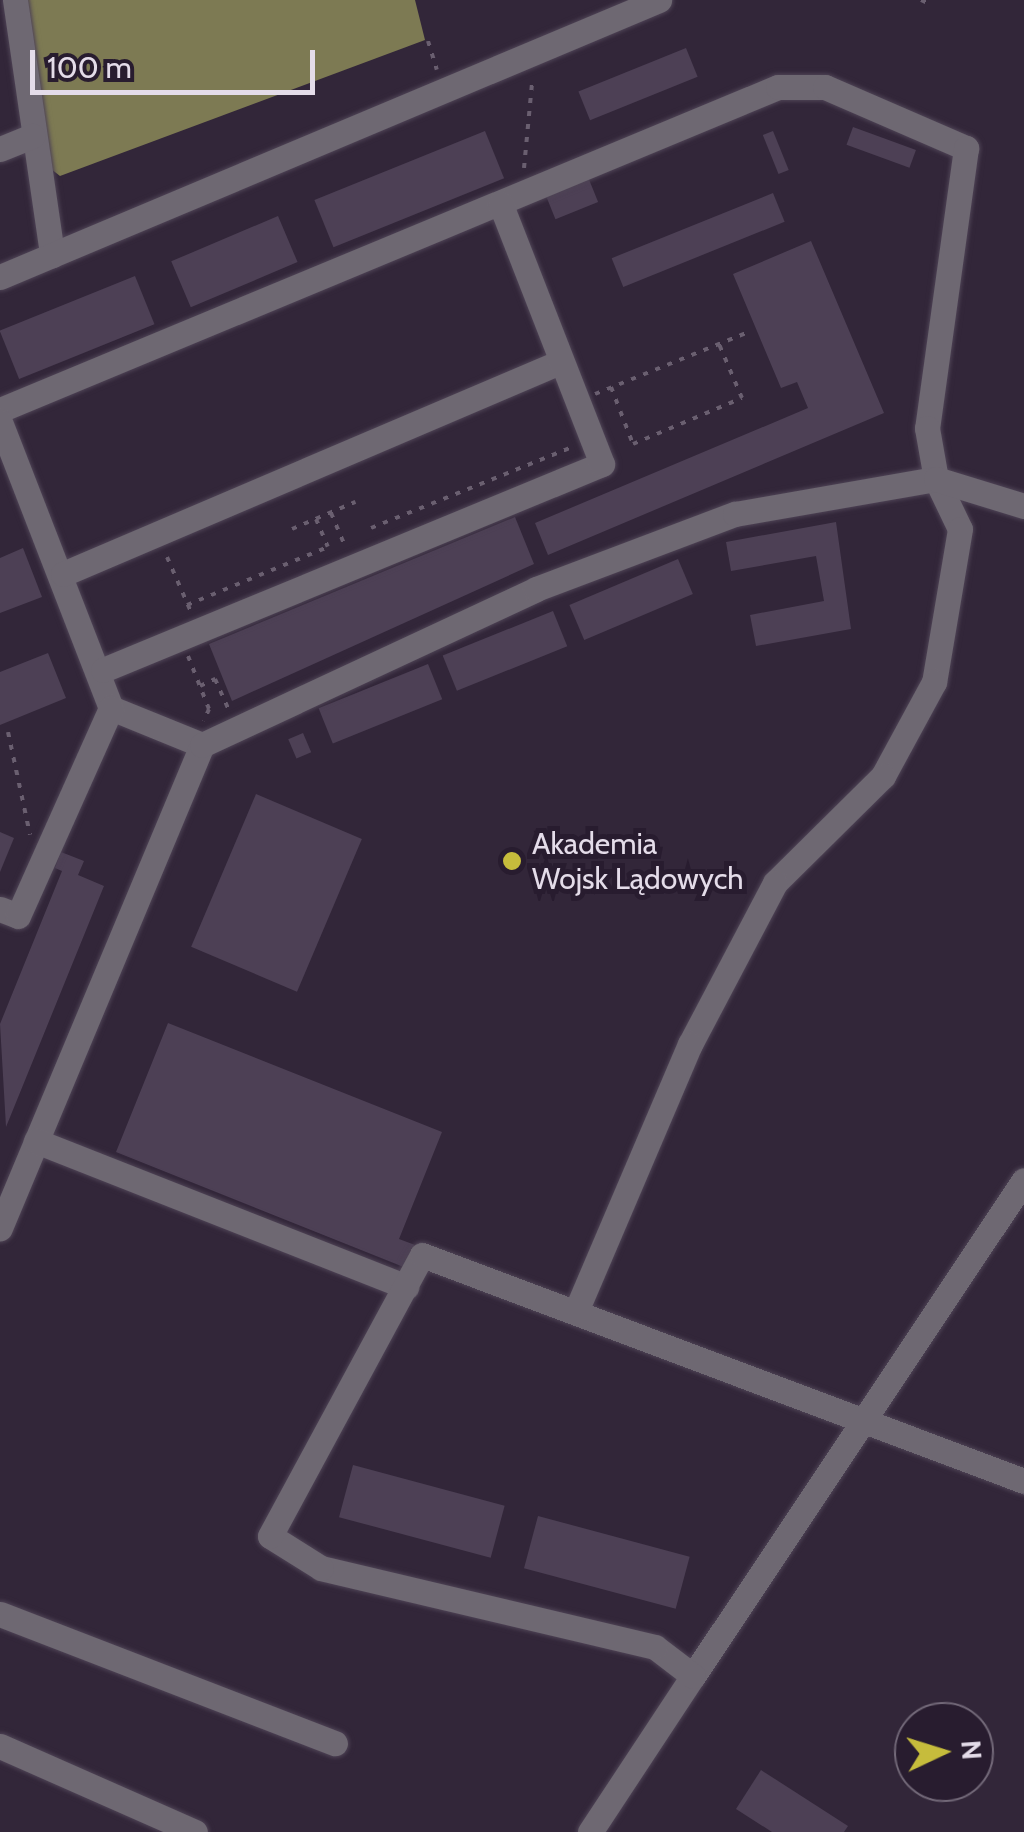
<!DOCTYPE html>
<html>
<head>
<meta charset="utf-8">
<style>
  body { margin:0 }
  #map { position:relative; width:1024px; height:1832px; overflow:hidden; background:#322639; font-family:Cabin,sans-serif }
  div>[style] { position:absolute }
  .water>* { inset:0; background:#7d7a53 }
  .building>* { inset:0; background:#4d4055; transform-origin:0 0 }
  .path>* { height:4px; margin-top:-2px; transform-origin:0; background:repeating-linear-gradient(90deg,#6a5f70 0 5px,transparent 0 13px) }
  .roads { filter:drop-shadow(0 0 2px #4e4355) drop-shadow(0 0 2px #4e4355) }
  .minor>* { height:25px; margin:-12.5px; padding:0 12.5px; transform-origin:12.5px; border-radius:12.5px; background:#6e6872 }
  .dots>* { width:28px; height:28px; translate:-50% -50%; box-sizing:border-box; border:5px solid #281c2f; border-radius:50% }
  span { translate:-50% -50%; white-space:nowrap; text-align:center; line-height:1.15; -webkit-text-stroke:10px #281c2f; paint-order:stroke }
  .poi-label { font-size:30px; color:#e4dce9 }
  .left { translate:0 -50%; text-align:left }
  .north { position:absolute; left:894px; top:1702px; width:100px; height:100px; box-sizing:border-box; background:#281c2f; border:2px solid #736979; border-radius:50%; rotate:86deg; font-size:28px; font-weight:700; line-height:40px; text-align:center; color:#e4dce9 }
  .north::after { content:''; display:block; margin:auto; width:35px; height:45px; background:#c6bc3c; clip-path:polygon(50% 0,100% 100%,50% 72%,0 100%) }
  .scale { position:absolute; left:30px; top:50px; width:285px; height:45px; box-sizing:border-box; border:5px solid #e4dce9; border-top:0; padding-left:12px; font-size:30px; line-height:35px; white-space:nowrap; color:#e4dce9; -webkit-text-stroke:8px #281c2f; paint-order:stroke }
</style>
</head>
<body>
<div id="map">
  <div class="water">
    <div style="clip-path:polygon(24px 0,415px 0,425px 40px,60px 176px,51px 169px)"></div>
  </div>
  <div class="building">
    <div style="left:686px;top:48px;width:31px;height:116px;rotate:68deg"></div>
    <div style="left:853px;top:127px;width:67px;height:19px;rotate:20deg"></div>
    <div style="left:485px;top:131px;width:51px;height:184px;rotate:68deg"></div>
    <div style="left:773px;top:131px;width:42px;height:11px;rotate:68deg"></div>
    <div style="left:588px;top:177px;width:27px;height:46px;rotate:68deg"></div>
    <div style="left:773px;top:193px;width:31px;height:174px;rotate:68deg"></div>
    <div style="left:278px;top:216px;width:50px;height:116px;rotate:67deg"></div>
    <div style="clip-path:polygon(811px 241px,884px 413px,548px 555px,535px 523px,808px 408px,797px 382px,781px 388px,733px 274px)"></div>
    <div style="left:135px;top:276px;width:52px;height:146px;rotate:68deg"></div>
    <div style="clip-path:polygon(515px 517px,534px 564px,232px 701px,209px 644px)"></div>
    <div style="clip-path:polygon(836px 522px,851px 629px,756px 646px,750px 615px,824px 601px,816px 556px,731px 571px,726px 542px)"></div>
    <div style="clip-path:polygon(23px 548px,42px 597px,0 613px,0 558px)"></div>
    <div style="left:678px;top:559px;width:38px;height:118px;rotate:67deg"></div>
    <div style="left:553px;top:611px;width:38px;height:119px;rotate:68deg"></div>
    <div style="clip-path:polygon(48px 653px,66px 698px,0 725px,0 672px)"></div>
    <div style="left:428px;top:664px;width:38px;height:118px;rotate:68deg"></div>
    <div style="left:303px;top:733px;width:21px;height:16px;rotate:67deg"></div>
    <div style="left:256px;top:794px;width:115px;height:166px;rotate:23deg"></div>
    <div style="clip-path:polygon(0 832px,14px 838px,0 872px)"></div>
    <div style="clip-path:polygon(61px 852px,84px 861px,78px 875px,104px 886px,6px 1127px,0 1024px,62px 871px,55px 868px)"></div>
    <div style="clip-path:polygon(168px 1023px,442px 1132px,399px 1239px,415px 1245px,406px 1268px,116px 1152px)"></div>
    <div style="left:353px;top:1465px;width:157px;height:54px;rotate:15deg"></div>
    <div style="left:538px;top:1516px;width:157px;height:54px;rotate:15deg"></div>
    <div style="clip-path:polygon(761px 1770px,848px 1826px,844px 1832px,772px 1832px,736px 1809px)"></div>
  </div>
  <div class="path">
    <div style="left:921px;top:0;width:10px;rotate:24deg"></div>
    <div style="left:428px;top:41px;width:30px;rotate:73deg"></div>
    <div style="left:524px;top:168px;width:85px;rotate:-84.6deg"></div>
    <div style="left:611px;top:387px;width:61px;rotate:68.9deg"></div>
    <div style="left:633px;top:444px;width:118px;rotate:-22.9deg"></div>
    <div style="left:742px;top:398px;width:59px;rotate:-113.1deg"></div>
    <div style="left:595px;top:394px;width:168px;rotate:-22deg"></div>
    <div style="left:331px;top:513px;width:38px;rotate:67deg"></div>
    <div style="left:316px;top:519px;width:30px;rotate:67deg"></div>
    <div style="left:371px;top:528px;width:220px;rotate:-21.9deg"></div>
    <div style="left:292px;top:529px;width:69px;rotate:-23.2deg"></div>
    <div style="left:167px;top:557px;width:60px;rotate:66.4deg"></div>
    <div style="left:187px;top:605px;width:152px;rotate:-22.4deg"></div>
    <div style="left:188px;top:656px;width:57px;rotate:68.4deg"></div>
    <div style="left:209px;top:709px;width:13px;rotate:113deg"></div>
    <div style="left:200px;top:686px;width:17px;rotate:-25deg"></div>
    <div style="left:215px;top:679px;width:34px;rotate:66deg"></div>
    <div style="left:8px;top:732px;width:105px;rotate:77.9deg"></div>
  </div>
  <div class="roads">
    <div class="minor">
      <div style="left:15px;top:0;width:258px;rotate:81.7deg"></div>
      <div style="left:0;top:149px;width:35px;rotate:-22deg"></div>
      <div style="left:0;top:277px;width:715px;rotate:-22.8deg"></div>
      <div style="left:0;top:410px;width:842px;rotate:-22.55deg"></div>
      <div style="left:778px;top:87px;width:47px"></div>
      <div style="left:825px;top:87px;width:154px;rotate:23.4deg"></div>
      <div style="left:966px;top:148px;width:283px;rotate:97.9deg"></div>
      <div style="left:927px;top:428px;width:52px;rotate:80deg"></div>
      <div style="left:936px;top:479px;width:55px;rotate:64.4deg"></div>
      <div style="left:960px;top:529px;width:155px;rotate:99.6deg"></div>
      <div style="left:934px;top:682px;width:107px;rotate:118.5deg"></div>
      <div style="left:883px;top:776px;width:152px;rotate:135.3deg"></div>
      <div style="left:775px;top:883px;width:182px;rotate:117.8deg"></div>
      <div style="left:690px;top:1044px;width:288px;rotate:113.1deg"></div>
      <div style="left:0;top:422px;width:307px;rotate:68.8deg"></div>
      <div style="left:111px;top:708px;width:98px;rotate:22.1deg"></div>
      <div style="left:202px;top:745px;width:524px;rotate:112.7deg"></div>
      <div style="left:63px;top:574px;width:540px;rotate:-23.1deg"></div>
      <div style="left:103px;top:670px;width:540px;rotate:-22.43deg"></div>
      <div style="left:602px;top:464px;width:280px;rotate:-111.3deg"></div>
      <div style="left:202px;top:745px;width:369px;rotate:-25deg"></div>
      <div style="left:536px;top:589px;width:213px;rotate:-20.7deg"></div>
      <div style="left:735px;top:514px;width:204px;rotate:-9.9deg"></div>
      <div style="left:936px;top:479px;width:92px;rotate:17.1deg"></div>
      <div style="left:0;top:909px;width:19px;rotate:21deg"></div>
      <div style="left:18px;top:916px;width:228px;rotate:-65.9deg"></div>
      <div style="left:36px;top:1141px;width:398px;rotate:21.5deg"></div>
      <div style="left:0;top:1614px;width:359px;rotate:21.1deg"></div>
      <div style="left:693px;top:1676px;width:596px;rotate:-56.28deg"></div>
      <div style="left:0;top:1746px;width:213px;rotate:23.8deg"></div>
      <div style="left:590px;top:1832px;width:187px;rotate:-56.6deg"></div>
      <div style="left:693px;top:1676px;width:48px;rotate:-142.7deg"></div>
      <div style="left:655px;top:1647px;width:343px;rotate:-166.7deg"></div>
      <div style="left:321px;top:1568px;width:60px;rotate:-147.9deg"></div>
      <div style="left:270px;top:1536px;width:319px;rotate:-61.6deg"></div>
      <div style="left:422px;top:1255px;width:643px;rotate:20.58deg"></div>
    </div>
  </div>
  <div class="dots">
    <div style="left:512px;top:861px;background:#c6bc3c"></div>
  </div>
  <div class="poi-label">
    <span class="left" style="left:532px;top:861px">Akademia<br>Wojsk Lądowych</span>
  </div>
  <div class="north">N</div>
  <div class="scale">100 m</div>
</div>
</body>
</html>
